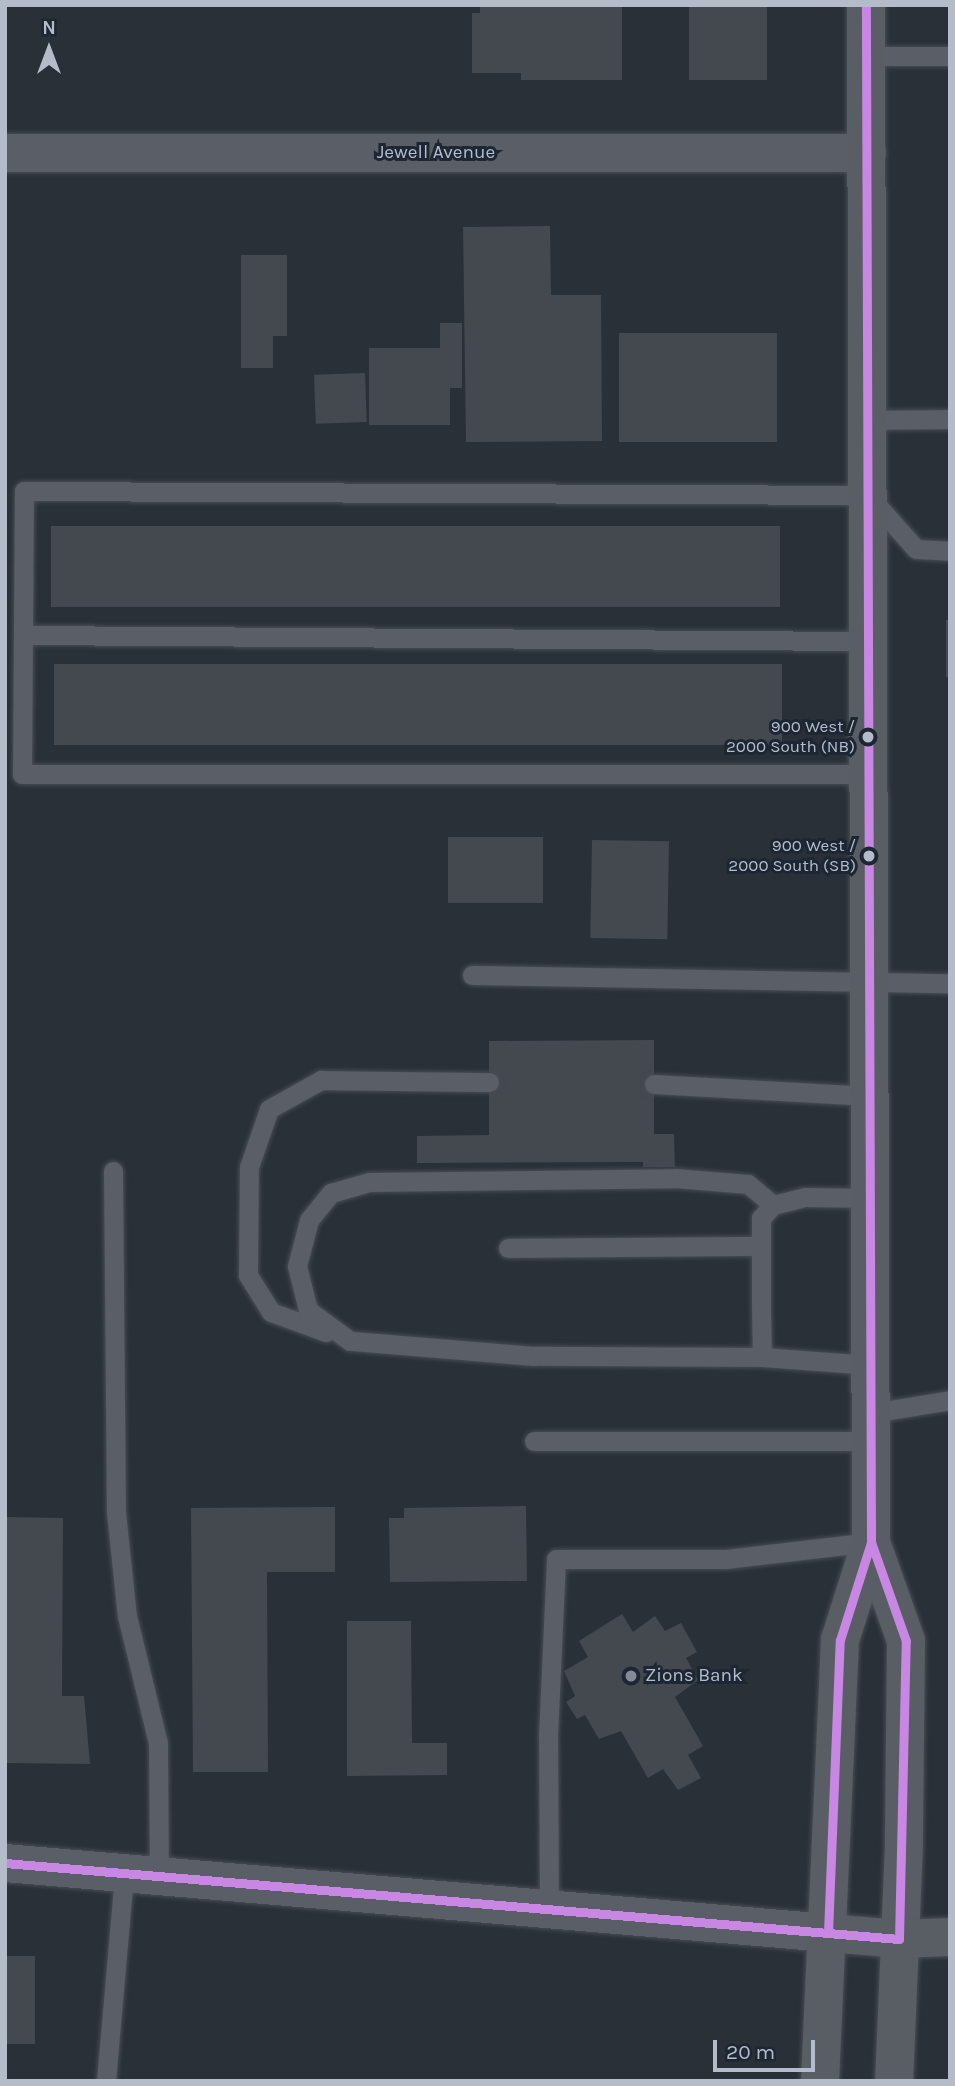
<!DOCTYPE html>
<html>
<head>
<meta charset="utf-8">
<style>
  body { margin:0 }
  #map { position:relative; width:955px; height:2086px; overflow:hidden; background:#2a3038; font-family:Karla,sans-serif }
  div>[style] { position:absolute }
  .building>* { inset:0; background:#444950; transform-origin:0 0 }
  .roads { filter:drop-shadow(0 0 2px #484c53) drop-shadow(0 0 2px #484c53) }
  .service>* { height:19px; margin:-9.5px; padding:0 9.5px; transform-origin:9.5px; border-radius:9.5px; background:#5a5e66 }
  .minor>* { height:38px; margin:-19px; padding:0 19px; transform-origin:19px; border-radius:19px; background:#5a5e66 }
  .tertiary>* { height:38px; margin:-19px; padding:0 19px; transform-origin:19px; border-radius:19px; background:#5a5e66 }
  .secondary>* { height:38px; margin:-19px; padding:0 19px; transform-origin:19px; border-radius:19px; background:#595d64 }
  .bus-1>* { height:9px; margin:-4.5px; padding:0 4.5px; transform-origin:4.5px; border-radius:4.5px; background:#c787e3 }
  .dots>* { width:19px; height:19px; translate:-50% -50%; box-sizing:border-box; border:4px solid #1d2633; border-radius:50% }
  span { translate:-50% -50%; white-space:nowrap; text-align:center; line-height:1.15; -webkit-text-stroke:6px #1d2633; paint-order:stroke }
  .bus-label { font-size:17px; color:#b4bcc9 }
  .right { translate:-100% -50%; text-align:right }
  .street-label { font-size:19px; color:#b4bcc9 }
  .poi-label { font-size:19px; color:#b4bcc9 }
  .left { translate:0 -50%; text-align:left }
  .frame { position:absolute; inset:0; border:7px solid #b4bcc9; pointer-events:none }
  .north { position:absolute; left:14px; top:14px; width:70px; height:70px; -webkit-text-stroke:5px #1d2633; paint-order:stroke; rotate:0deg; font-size:19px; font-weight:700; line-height:28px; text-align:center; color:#b4bcc9 }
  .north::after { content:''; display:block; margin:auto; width:24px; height:32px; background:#b4bcc9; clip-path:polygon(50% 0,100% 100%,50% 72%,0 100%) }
  .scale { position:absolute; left:713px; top:2040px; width:102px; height:32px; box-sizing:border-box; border:4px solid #b4bcc9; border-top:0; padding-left:9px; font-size:21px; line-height:24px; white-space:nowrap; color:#b4bcc9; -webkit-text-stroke:5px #1d2633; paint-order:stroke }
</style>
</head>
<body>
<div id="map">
  <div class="building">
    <div style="clip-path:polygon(480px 5px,622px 5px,622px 80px,521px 80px,521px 73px,472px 73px,472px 13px,480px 13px)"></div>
    <div style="left:689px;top:5px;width:78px;height:75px"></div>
    <div style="clip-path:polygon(550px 226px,551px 295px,601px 295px,602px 441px,466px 442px,463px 227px)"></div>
    <div style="clip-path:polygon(241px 255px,287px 255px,287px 336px,273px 336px,273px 368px,241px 368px)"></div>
    <div style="clip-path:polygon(440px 323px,462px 323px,462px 388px,450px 388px,450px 425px,369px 425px,369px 348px,440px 348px)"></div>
    <div style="left:619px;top:333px;width:158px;height:109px"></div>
    <div style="left:365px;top:373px;width:49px;height:51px;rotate:88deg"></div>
    <div style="left:51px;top:526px;width:729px;height:81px"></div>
    <div style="left:946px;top:620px;width:4px;height:57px"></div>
    <div style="left:54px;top:664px;width:728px;height:81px"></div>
    <div style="left:448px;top:837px;width:95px;height:66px"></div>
    <div style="left:592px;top:840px;width:77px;height:98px;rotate:1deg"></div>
    <div style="clip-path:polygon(654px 1040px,654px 1134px,674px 1134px,675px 1167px,643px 1167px,643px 1162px,417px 1163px,417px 1136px,489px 1135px,489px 1041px)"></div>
    <div style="clip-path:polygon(526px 1506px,527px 1581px,390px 1582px,389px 1518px,404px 1518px,404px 1508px)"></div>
    <div style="clip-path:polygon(335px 1507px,335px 1572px,267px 1572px,268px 1772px,193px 1772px,191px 1508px)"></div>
    <div style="clip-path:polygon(5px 1517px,63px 1518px,62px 1696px,84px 1696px,90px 1764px,5px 1763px)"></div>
    <div style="clip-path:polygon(622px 1614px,633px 1632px,655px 1616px,665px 1631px,681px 1623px,697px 1652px,686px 1658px,698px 1680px,675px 1697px,703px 1746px,688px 1755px,701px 1778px,678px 1790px,663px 1769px,648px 1778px,621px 1731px,599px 1739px,585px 1715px,577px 1719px,566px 1702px,575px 1696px,564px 1671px,588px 1657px,579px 1641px)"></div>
    <div style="clip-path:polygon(347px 1621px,411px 1621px,412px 1743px,447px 1743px,447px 1775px,347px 1776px)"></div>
    <div style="left:5px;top:1956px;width:30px;height:88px"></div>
  </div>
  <div class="roads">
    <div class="service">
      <div style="left:866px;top:56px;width:84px"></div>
      <div style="left:868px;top:420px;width:82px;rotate:-0.7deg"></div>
      <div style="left:23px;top:635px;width:845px;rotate:0.41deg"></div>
      <div style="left:869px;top:774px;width:847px;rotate:180deg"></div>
      <div style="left:22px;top:774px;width:283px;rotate:-89.6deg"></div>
      <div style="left:24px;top:491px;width:844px;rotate:0.27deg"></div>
      <div style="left:868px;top:495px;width:72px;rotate:48.4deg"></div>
      <div style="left:916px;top:549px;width:34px;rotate:3deg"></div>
      <div style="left:472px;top:975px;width:478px;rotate:1deg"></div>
      <div style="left:654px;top:1084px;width:216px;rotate:3.2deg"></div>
      <div style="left:113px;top:1171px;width:341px;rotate:89.5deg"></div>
      <div style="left:116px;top:1512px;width:105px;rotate:84deg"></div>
      <div style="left:127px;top:1616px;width:131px;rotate:76.3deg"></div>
      <div style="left:158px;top:1743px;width:134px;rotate:89.6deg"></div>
      <div style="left:870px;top:1198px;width:65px;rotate:-179.1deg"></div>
      <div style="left:805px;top:1197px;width:33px;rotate:166deg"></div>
      <div style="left:773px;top:1205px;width:18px;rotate:133deg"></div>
      <div style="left:761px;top:1218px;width:89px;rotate:90deg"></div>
      <div style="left:761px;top:1307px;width:50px;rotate:88.9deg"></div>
      <div style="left:762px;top:1357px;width:109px;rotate:4.2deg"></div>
      <div style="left:508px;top:1248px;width:253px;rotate:-0.5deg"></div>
      <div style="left:326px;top:1332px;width:59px;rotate:-160deg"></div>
      <div style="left:271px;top:1312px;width:44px;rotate:-121.9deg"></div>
      <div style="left:248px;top:1275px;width:108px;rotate:-89.5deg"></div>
      <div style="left:249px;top:1167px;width:61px;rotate:-71deg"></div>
      <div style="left:269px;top:1109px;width:60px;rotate:-29.1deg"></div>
      <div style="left:321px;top:1080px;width:168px;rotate:0.7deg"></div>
      <div style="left:762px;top:1357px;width:228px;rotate:-179.7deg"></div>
      <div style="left:534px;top:1356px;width:185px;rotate:-175.3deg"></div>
      <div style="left:350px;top:1341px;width:52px;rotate:-143.6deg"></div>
      <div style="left:308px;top:1310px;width:45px;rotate:-104deg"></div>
      <div style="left:297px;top:1266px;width:48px;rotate:-75.4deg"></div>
      <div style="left:309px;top:1220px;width:35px;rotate:-51deg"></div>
      <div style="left:331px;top:1193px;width:40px;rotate:-16deg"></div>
      <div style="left:369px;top:1182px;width:306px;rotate:-0.7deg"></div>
      <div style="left:675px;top:1178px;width:73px;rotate:4.7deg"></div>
      <div style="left:748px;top:1184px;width:33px;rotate:40deg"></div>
      <div style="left:871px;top:1413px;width:80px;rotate:-9.3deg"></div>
      <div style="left:534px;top:1441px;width:337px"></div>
      <div style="left:549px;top:1910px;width:174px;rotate:-90.3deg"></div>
      <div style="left:548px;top:1736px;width:177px;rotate:-87.4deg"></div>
      <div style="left:556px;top:1559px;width:170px"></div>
      <div style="left:726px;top:1559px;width:146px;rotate:-6.7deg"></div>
      <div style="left:106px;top:2081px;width:208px;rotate:-85deg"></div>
    </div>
    <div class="minor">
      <div style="left:5px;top:153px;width:862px"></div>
    </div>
    <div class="tertiary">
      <div style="left:5px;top:1863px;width:826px;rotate:4.86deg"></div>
    </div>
    <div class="secondary">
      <div style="left:871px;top:1542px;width:105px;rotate:70.5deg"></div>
      <div style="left:906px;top:1641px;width:204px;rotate:90.6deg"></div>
      <div style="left:904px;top:1845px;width:236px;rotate:92.4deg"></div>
      <div style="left:828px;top:1933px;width:71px;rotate:4.8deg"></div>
      <div style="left:899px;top:1939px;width:51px;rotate:-2.2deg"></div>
      <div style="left:820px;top:2081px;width:441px;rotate:-87.4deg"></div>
      <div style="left:840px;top:1640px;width:103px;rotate:-72.4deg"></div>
      <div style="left:871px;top:1542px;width:1537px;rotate:-90.19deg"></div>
    </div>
  </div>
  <div class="bus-1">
    <div style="left:5px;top:1863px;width:897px;rotate:4.86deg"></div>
    <div style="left:899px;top:1939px;width:298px;rotate:-88.7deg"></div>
    <div style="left:906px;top:1641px;width:105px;rotate:-109.5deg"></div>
    <div style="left:871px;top:1542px;width:1537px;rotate:-90.19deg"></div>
    <div style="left:828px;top:1933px;width:293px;rotate:-87.7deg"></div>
    <div style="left:840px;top:1640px;width:103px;rotate:-72.4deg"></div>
    <div style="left:871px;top:1542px;width:20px;rotate:-90deg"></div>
  </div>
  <div class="dots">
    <div style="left:868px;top:737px;background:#b4bcc9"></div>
    <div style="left:869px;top:856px;background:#b4bcc9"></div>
    <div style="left:631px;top:1676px;background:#848b96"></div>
  </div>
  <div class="bus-label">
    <span class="right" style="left:855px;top:737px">900 West /<br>2000 South (NB)</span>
    <span class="right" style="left:856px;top:856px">900 West /<br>2000 South (SB)</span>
  </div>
  <div class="street-label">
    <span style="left:436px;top:153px">Jewell Avenue</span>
  </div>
  <div class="poi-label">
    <span class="left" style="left:645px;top:1676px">Zions Bank</span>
  </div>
  <div class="frame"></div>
  <div class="north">N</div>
  <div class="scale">20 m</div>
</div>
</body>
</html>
